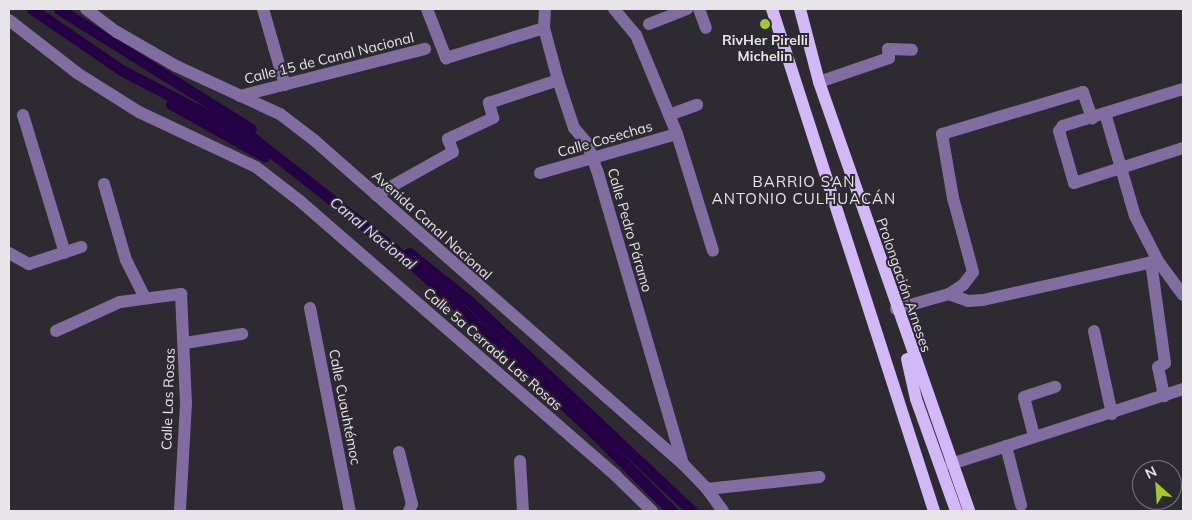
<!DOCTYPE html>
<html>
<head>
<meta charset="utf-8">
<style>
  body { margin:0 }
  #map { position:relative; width:1192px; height:520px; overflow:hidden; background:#2d2b31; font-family:Mulish,sans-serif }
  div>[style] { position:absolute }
  .canal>* { height:11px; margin:-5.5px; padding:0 5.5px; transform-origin:5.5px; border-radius:5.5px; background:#260044 }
  .minor>* { height:12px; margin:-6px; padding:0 6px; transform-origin:6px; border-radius:6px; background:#826da0 }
  .major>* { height:12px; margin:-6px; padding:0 6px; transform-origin:6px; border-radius:6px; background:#d2b8f6 }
  .dots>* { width:14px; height:14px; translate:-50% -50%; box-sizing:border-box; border:2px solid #2d2b31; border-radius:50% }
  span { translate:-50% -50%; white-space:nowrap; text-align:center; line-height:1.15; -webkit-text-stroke:4px #2d2b31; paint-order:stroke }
  .poi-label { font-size:14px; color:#e7e5e9; font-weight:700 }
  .street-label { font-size:14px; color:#e7e5e9 }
  .neighbourhood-label { font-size:15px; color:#e7e5e9; letter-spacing:1px }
  .water-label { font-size:15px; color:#e5d5ff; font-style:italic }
  .frame { position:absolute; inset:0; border:10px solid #e7e5e9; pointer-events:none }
  .north { position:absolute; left:1132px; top:460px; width:50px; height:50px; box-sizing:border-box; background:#2d2b31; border:1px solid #77757b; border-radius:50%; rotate:334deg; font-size:14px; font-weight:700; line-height:20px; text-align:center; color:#e7e5e9 }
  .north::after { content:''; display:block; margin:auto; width:18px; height:22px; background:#a1c929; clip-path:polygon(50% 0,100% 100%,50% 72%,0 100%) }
</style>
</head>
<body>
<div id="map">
  <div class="canal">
    <div style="left:32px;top:9px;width:110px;rotate:34.3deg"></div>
    <div style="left:123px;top:71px;width:148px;rotate:27.4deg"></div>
    <div style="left:254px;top:139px;width:63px;rotate:38deg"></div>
    <div style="left:304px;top:178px;width:135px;rotate:38.4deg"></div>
    <div style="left:410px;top:262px;width:250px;rotate:42.9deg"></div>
    <div style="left:593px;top:432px;width:112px;rotate:45deg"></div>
    <div style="left:59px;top:9px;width:226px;rotate:32deg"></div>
    <div style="left:171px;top:104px;width:107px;rotate:29.2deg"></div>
    <div style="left:409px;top:253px;width:77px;rotate:38.7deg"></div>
    <div style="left:469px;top:301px;width:306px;rotate:43.3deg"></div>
  </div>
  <div class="minor">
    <div style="left:86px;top:9px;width:39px;rotate:37deg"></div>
    <div style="left:117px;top:32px;width:68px;rotate:30deg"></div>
    <div style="left:176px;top:66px;width:115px;rotate:24.8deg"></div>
    <div style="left:280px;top:114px;width:43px;rotate:37.4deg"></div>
    <div style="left:314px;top:140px;width:491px;rotate:41.3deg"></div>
    <div style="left:683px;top:464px;width:35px;rotate:46deg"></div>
    <div style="left:707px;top:489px;width:27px;rotate:54deg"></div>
    <div style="left:263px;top:9px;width:79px;rotate:73.9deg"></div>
    <div style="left:427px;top:9px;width:53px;rotate:68.8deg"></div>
    <div style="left:446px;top:58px;width:102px;rotate:-17deg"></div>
    <div style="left:545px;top:9px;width:19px;rotate:93deg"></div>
    <div style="left:544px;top:28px;width:54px;rotate:74.9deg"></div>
    <div style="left:558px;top:80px;width:51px;rotate:71.6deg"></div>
    <div style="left:574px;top:128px;width:20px;rotate:49deg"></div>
    <div style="left:587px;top:143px;width:29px;rotate:70deg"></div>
    <div style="left:597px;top:170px;width:306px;rotate:73.7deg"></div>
    <div style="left:614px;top:9px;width:34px;rotate:50deg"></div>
    <div style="left:636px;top:35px;width:107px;rotate:67.5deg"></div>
    <div style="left:677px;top:134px;width:122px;rotate:72.9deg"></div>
    <div style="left:699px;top:9px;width:20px;rotate:70deg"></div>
    <div style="left:9px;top:20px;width:86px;rotate:37.9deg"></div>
    <div style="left:77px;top:73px;width:73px;rotate:32.2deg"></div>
    <div style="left:139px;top:112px;width:129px;rotate:25.2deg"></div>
    <div style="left:256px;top:167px;width:56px;rotate:37.7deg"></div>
    <div style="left:300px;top:201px;width:419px;rotate:41deg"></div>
    <div style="left:616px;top:476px;width:50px;rotate:44.2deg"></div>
    <div style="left:649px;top:24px;width:41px;rotate:-21.5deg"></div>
    <div style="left:819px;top:82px;width:74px;rotate:-18.9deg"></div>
    <div style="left:889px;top:58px;width:9px;rotate:-96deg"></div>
    <div style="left:888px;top:49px;width:24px;rotate:2deg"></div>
    <div style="left:1183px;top:89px;width:126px;rotate:162.9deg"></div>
    <div style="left:1063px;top:126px;width:6px;rotate:129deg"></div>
    <div style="left:1059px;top:131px;width:54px;rotate:73.9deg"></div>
    <div style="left:1074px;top:183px;width:114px;rotate:-17.8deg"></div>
    <div style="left:240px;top:96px;width:191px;rotate:-14.3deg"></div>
    <div style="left:1105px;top:113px;width:107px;rotate:73.8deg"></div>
    <div style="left:1135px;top:216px;width:51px;rotate:62.9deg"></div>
    <div style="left:1158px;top:261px;width:42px;rotate:53.7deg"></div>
    <div style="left:23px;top:115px;width:144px;rotate:73.1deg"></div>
    <div style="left:669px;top:115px;width:30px;rotate:-20deg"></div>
    <div style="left:540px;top:173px;width:142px;rotate:-15.9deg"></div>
    <div style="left:104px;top:184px;width:79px;rotate:73.9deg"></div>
    <div style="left:126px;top:260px;width:42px;rotate:63.4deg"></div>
    <div style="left:376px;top:195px;width:88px;rotate:-29.2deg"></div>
    <div style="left:453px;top:152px;width:14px;rotate:-111deg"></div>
    <div style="left:448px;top:139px;width:50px;rotate:-25deg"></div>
    <div style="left:493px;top:118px;width:16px;rotate:-105deg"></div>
    <div style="left:489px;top:103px;width:73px;rotate:-18.4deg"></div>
    <div style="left:9px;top:253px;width:23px;rotate:29deg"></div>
    <div style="left:29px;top:264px;width:55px;rotate:-18.1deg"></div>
    <div style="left:1151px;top:262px;width:102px;rotate:82.1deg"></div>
    <div style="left:1165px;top:363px;width:8px;rotate:150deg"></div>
    <div style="left:1158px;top:367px;width:30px;rotate:78deg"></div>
    <div style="left:949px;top:294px;width:17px;rotate:-33deg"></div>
    <div style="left:963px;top:285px;width:16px;rotate:-52deg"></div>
    <div style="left:973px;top:272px;width:77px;rotate:-105.1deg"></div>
    <div style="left:953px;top:198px;width:65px;rotate:-99.8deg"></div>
    <div style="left:942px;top:134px;width:147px;rotate:-16.6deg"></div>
    <div style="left:1083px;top:92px;width:28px;rotate:71deg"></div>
    <div style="left:310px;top:308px;width:207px;rotate:78.9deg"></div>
    <div style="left:896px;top:309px;width:55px;rotate:-15.8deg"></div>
    <div style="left:949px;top:294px;width:20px;rotate:20deg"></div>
    <div style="left:968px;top:301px;width:15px;rotate:-4deg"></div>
    <div style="left:983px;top:300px;width:179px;rotate:-12.6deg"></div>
    <div style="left:56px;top:331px;width:70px;rotate:-24.4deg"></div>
    <div style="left:120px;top:302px;width:62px;rotate:-7.5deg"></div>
    <div style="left:181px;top:294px;width:109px;rotate:87.4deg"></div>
    <div style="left:186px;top:403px;width:108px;rotate:93.2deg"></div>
    <div style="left:1094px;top:331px;width:85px;rotate:77.8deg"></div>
    <div style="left:185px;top:343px;width:58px;rotate:-9deg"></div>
    <div style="left:1034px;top:436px;width:40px;rotate:-104.4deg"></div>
    <div style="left:1024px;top:397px;width:33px;rotate:-18deg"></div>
    <div style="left:1006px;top:446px;width:61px;rotate:75.7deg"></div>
    <div style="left:399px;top:452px;width:54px;rotate:76deg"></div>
    <div style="left:412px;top:504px;width:8px;rotate:113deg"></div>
    <div style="left:520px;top:461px;width:50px;rotate:86.6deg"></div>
    <div style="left:951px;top:464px;width:244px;rotate:-17.9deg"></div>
    <div style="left:707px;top:489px;width:113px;rotate:-6.1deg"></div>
  </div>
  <div class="major">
    <div style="left:772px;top:9px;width:527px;rotate:72.11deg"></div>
    <div style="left:800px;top:9px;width:75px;rotate:75.4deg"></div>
    <div style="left:819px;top:82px;width:454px;rotate:70.7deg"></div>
    <div style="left:907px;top:359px;width:41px;rotate:77.3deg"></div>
    <div style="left:916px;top:399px;width:119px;rotate:70.3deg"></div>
  </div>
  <div class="dots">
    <div style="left:765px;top:24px;background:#a1c929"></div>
  </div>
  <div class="poi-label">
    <span style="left:765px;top:48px">RivHer Pirelli<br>Michelin</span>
  </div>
  <div class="street-label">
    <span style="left:329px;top:58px;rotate:-14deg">Calle 15 de Canal Nacional</span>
    <span style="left:605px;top:139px;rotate:-16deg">Calle Cosechas</span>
    <span style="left:432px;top:225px;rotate:42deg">Avenida Canal Nacional</span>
    <span style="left:630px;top:230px;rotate:74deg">Calle Pedro Páramo</span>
    <span style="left:904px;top:285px;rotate:71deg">Prolongación Arneses</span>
    <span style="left:493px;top:349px;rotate:41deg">Calle 5a Cerrada Las Rosas</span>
    <span style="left:168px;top:399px;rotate:-88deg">Calle Las Rosas</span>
    <span style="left:345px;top:407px;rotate:79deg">Calle Cuauhtémoc</span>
  </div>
  <div class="neighbourhood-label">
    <span style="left:804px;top:190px">BARRIO SAN<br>ANTONIO CULHUACÁN</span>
  </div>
  <div class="water-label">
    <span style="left:373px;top:233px;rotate:39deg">Canal Nacional</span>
  </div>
  <div class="frame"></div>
  <div class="north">N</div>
</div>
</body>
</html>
